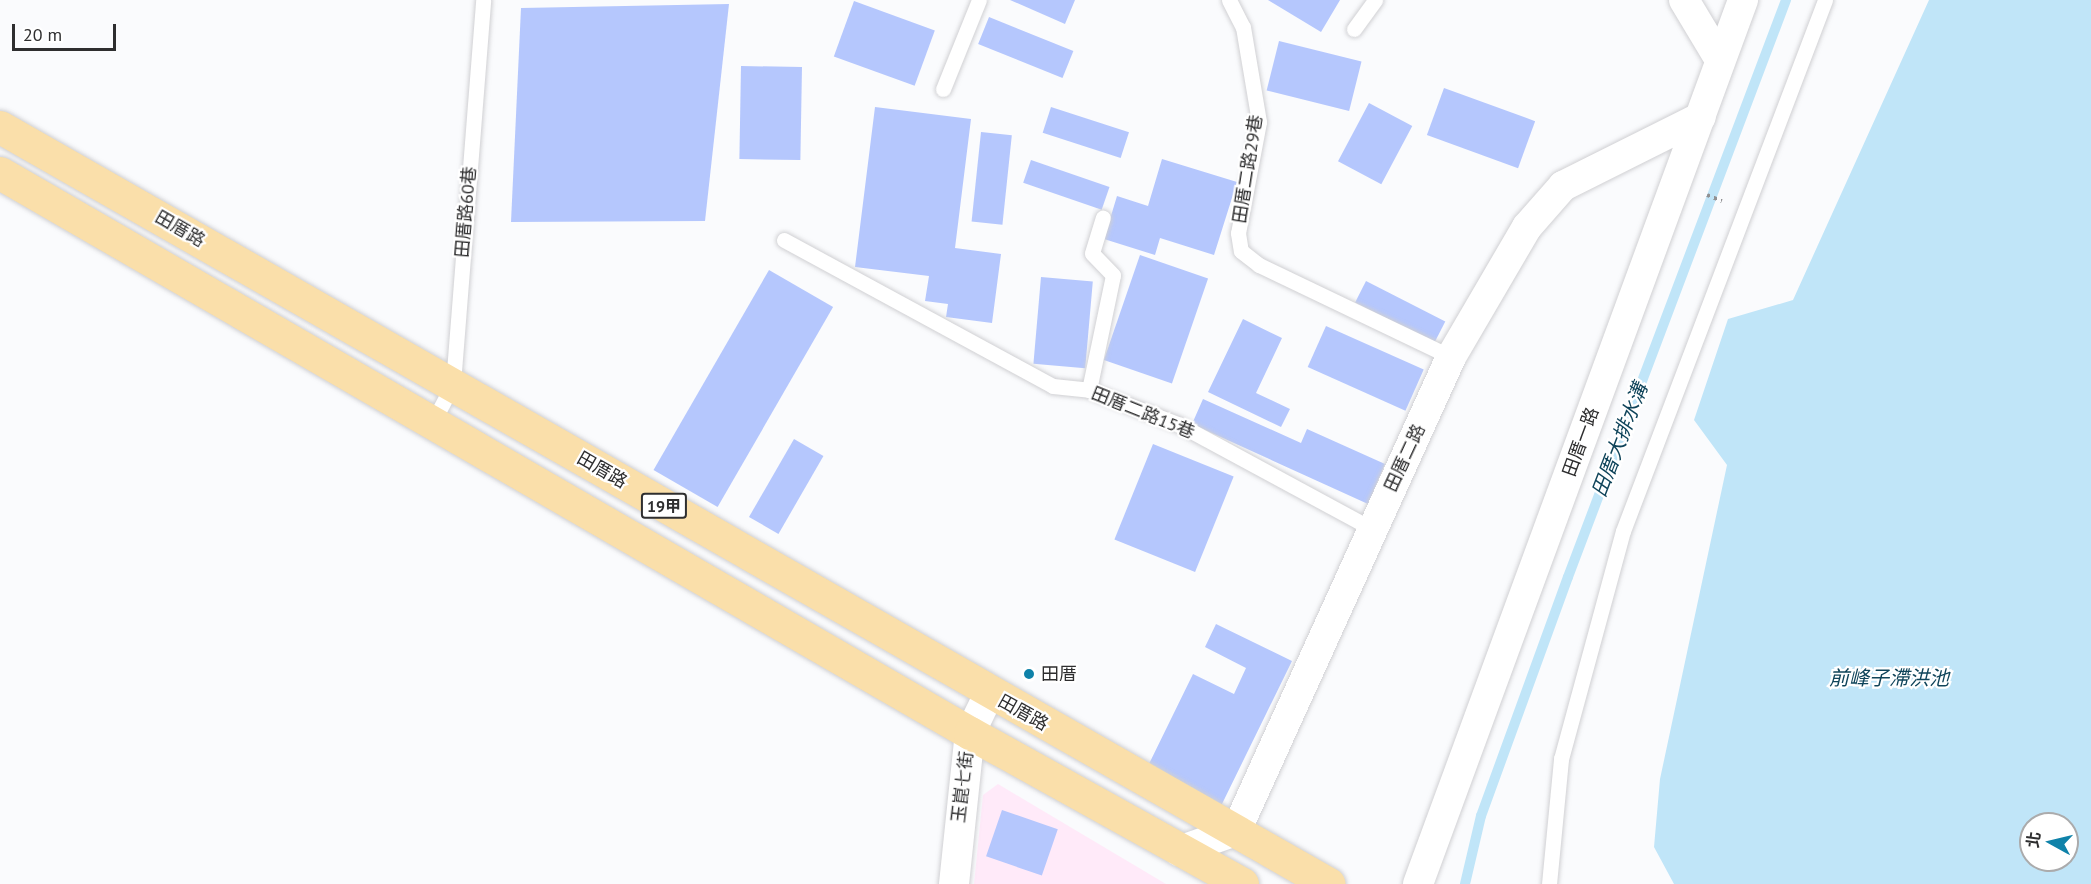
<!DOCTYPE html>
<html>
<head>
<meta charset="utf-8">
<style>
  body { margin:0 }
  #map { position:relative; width:2091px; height:884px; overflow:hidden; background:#fafbfd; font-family:"PT Sans","Noto Sans TC",sans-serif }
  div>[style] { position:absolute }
  .industrial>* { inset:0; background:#ffeaf9 }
  .water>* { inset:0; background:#c0e5f8 }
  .stream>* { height:10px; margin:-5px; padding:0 5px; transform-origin:5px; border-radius:5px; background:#c0e5f8 }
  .building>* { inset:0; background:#b5c7fd; transform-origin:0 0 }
  .path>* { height:4px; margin-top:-2px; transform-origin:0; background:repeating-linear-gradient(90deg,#919193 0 3px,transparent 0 7.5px) }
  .roads { filter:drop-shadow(0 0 2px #d0d0d3) drop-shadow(0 0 2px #d0d0d3) }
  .service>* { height:15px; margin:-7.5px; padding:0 7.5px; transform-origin:7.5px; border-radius:7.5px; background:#fff }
  .minor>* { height:30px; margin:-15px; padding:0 15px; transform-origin:15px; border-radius:15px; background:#fff }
  .primary>* { height:33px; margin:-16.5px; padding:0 16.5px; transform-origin:16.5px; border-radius:16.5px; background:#fadfaa }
  .dots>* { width:16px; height:16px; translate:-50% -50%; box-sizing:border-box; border:3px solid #fff; border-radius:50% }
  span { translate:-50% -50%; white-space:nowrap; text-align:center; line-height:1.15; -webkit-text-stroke:4.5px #fff; paint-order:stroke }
  .shield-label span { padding:2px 4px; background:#fff; border:2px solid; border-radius:4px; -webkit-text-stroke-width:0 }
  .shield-label { font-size:16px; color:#2e2e2f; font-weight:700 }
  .street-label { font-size:18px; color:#2e2e2f }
  .poi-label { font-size:18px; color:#2e2e2f }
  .left { translate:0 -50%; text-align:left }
  .water-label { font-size:20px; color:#0f445a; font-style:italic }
  .north { position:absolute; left:2019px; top:812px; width:60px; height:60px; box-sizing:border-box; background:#fff; border:2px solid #ababac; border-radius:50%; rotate:278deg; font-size:16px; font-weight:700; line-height:24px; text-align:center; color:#2e2e2f }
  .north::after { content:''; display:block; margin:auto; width:21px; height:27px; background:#0f82a9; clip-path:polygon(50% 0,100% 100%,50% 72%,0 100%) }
  .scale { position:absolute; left:12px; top:24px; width:104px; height:27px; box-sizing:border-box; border:3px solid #2e2e2f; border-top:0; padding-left:8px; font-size:18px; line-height:21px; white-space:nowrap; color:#2e2e2f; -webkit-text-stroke:4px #fff; paint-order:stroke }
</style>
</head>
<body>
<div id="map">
  <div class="industrial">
    <div style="clip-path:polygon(998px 784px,1166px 884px,974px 884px,983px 795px)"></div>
  </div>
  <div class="water">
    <div style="clip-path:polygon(evenodd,1929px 0,2091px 0,2091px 884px,1674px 884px,1654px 847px,1660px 779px,1727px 465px,1694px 420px,1728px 319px,1793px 300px,1929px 0,2031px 824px,2067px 824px,2067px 860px,2031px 860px,2031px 824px)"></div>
  </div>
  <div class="stream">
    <div style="left:1465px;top:884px;width:70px;rotate:-76.8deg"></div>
    <div style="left:1481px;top:816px;width:254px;rotate:-70deg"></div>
    <div style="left:1568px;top:577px;width:617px;rotate:-69.3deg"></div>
  </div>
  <div class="building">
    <div style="clip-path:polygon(1010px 0,1075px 0,1065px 24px)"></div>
    <div style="clip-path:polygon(1268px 0,1340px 0,1321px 32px)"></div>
    <div style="left:854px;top:1px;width:86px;height:59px;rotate:20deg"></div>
    <div style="clip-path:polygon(729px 4px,705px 221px,511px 222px,521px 8px)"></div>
    <div style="left:989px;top:17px;width:91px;height:29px;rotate:22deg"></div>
    <div style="left:1279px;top:41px;width:85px;height:51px;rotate:14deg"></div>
    <div style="left:741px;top:66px;width:61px;height:93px;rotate:1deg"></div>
    <div style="left:1444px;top:88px;width:97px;height:50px;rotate:20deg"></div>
    <div style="left:1369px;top:103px;width:49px;height:66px;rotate:28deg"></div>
    <div style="clip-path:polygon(875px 107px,971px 119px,955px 248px,1001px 254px,992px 323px,946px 317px,948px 304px,925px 301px,929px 276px,855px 267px)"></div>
    <div style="left:1051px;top:107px;width:82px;height:27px;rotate:18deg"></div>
    <div style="left:981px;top:132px;width:31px;height:90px;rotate:6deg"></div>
    <div style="clip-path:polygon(1162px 159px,1237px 182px,1214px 255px,1160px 238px,1155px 255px,1104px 239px,1117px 196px,1148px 206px)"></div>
    <div style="left:1031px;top:160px;width:83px;height:24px;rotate:19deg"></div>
    <div style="left:1140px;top:255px;width:72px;height:111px;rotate:19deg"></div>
    <div style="left:769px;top:270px;width:74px;height:231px;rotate:30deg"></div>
    <div style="left:1041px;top:277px;width:52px;height:87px;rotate:5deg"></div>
    <div style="left:1366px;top:281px;width:89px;height:24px;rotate:27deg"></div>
    <div style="clip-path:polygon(1243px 319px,1282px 338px,1256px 393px,1290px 409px,1281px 427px,1208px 392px)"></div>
    <div style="left:1326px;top:326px;width:107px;height:45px;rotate:24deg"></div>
    <div style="clip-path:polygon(1203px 399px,1301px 443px,1307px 429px,1385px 464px,1368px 504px,1192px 424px)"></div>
    <div style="left:794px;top:439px;width:34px;height:90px;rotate:30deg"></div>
    <div style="left:1153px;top:444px;width:87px;height:103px;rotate:22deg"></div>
    <div style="clip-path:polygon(1216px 624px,1292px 661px,1221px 806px,1146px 770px,1193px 674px,1234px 694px,1246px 668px,1205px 647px)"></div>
    <div style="left:1002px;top:810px;width:59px;height:49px;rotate:19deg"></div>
  </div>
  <div class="path">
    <div style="left:1707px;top:195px;width:16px;rotate:22deg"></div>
  </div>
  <div class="roads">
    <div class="service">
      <div style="left:1229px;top:0;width:30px;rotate:63deg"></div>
      <div style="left:1243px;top:27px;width:96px;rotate:80.4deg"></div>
      <div style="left:1259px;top:122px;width:113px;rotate:100.7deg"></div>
      <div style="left:1238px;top:233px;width:18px;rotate:81deg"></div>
      <div style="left:1241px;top:251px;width:23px;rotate:38deg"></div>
      <div style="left:1259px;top:265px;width:213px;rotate:25.6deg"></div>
      <div style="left:1354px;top:29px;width:36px;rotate:-54deg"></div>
      <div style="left:943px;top:89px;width:96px;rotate:-68deg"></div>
      <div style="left:784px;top:240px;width:306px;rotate:28.5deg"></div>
      <div style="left:1053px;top:386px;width:36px;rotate:6deg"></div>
      <div style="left:1089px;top:390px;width:97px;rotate:21deg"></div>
      <div style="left:1180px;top:425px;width:218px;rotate:28.4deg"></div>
      <div style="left:1089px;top:390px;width:117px;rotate:-78.2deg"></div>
      <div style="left:1113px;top:275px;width:30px;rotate:-134deg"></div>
      <div style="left:1092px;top:253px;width:37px;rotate:-73deg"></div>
      <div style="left:434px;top:420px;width:41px;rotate:-62.2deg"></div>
      <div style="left:453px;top:384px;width:385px;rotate:-85.5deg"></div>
      <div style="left:1549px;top:884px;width:126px;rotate:-84.5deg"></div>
      <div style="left:1561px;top:759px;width:236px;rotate:-74.8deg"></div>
      <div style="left:1623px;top:531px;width:568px;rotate:-69.17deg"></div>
    </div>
    <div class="minor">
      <div style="left:1684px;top:0;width:70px;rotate:59deg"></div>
      <div style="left:1179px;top:851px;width:60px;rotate:-19.3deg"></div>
      <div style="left:1236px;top:831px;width:520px;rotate:-65.6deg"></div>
      <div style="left:1451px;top:357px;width:151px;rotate:-59.7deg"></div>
      <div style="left:1527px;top:227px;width:55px;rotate:-48.7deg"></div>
      <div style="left:1563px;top:186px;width:154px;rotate:-26.6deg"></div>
      <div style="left:954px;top:884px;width:152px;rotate:-84deg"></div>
      <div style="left:970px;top:733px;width:43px;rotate:-64deg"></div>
      <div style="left:1418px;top:884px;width:942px;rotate:-69.81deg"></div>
    </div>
    <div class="primary">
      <div style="left:0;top:127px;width:1529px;rotate:29.67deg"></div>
      <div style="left:0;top:173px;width:1120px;rotate:30deg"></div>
      <div style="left:970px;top:733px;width:311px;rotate:29deg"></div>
    </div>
  </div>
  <div class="dots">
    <div style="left:1029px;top:674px;background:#0f82a9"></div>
  </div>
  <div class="shield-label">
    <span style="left:664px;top:506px">19甲</span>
  </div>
  <div class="street-label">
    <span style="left:1248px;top:169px;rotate:-81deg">田厝二路29巷</span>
    <span style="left:466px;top:212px;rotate:-85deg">田厝路60巷</span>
    <span style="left:180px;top:229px;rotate:30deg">田厝路</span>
    <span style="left:1143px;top:413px;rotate:22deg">田厝二路15巷</span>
    <span style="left:1581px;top:442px;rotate:-70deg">田厝一路</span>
    <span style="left:1405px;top:458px;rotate:-65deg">田厝二路</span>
    <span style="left:602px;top:470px;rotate:30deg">田厝路</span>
    <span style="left:1023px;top:713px;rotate:29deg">田厝路</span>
    <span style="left:963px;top:787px;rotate:-83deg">玉崑七街</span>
  </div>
  <div class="poi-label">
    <span class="left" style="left:1041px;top:674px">田厝</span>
  </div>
  <div class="water-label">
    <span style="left:1620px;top:440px;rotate:-69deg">田厝大排水溝</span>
    <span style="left:1889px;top:678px">前峰子滯洪池</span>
  </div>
  <div class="north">北</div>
  <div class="scale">20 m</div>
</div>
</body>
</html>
